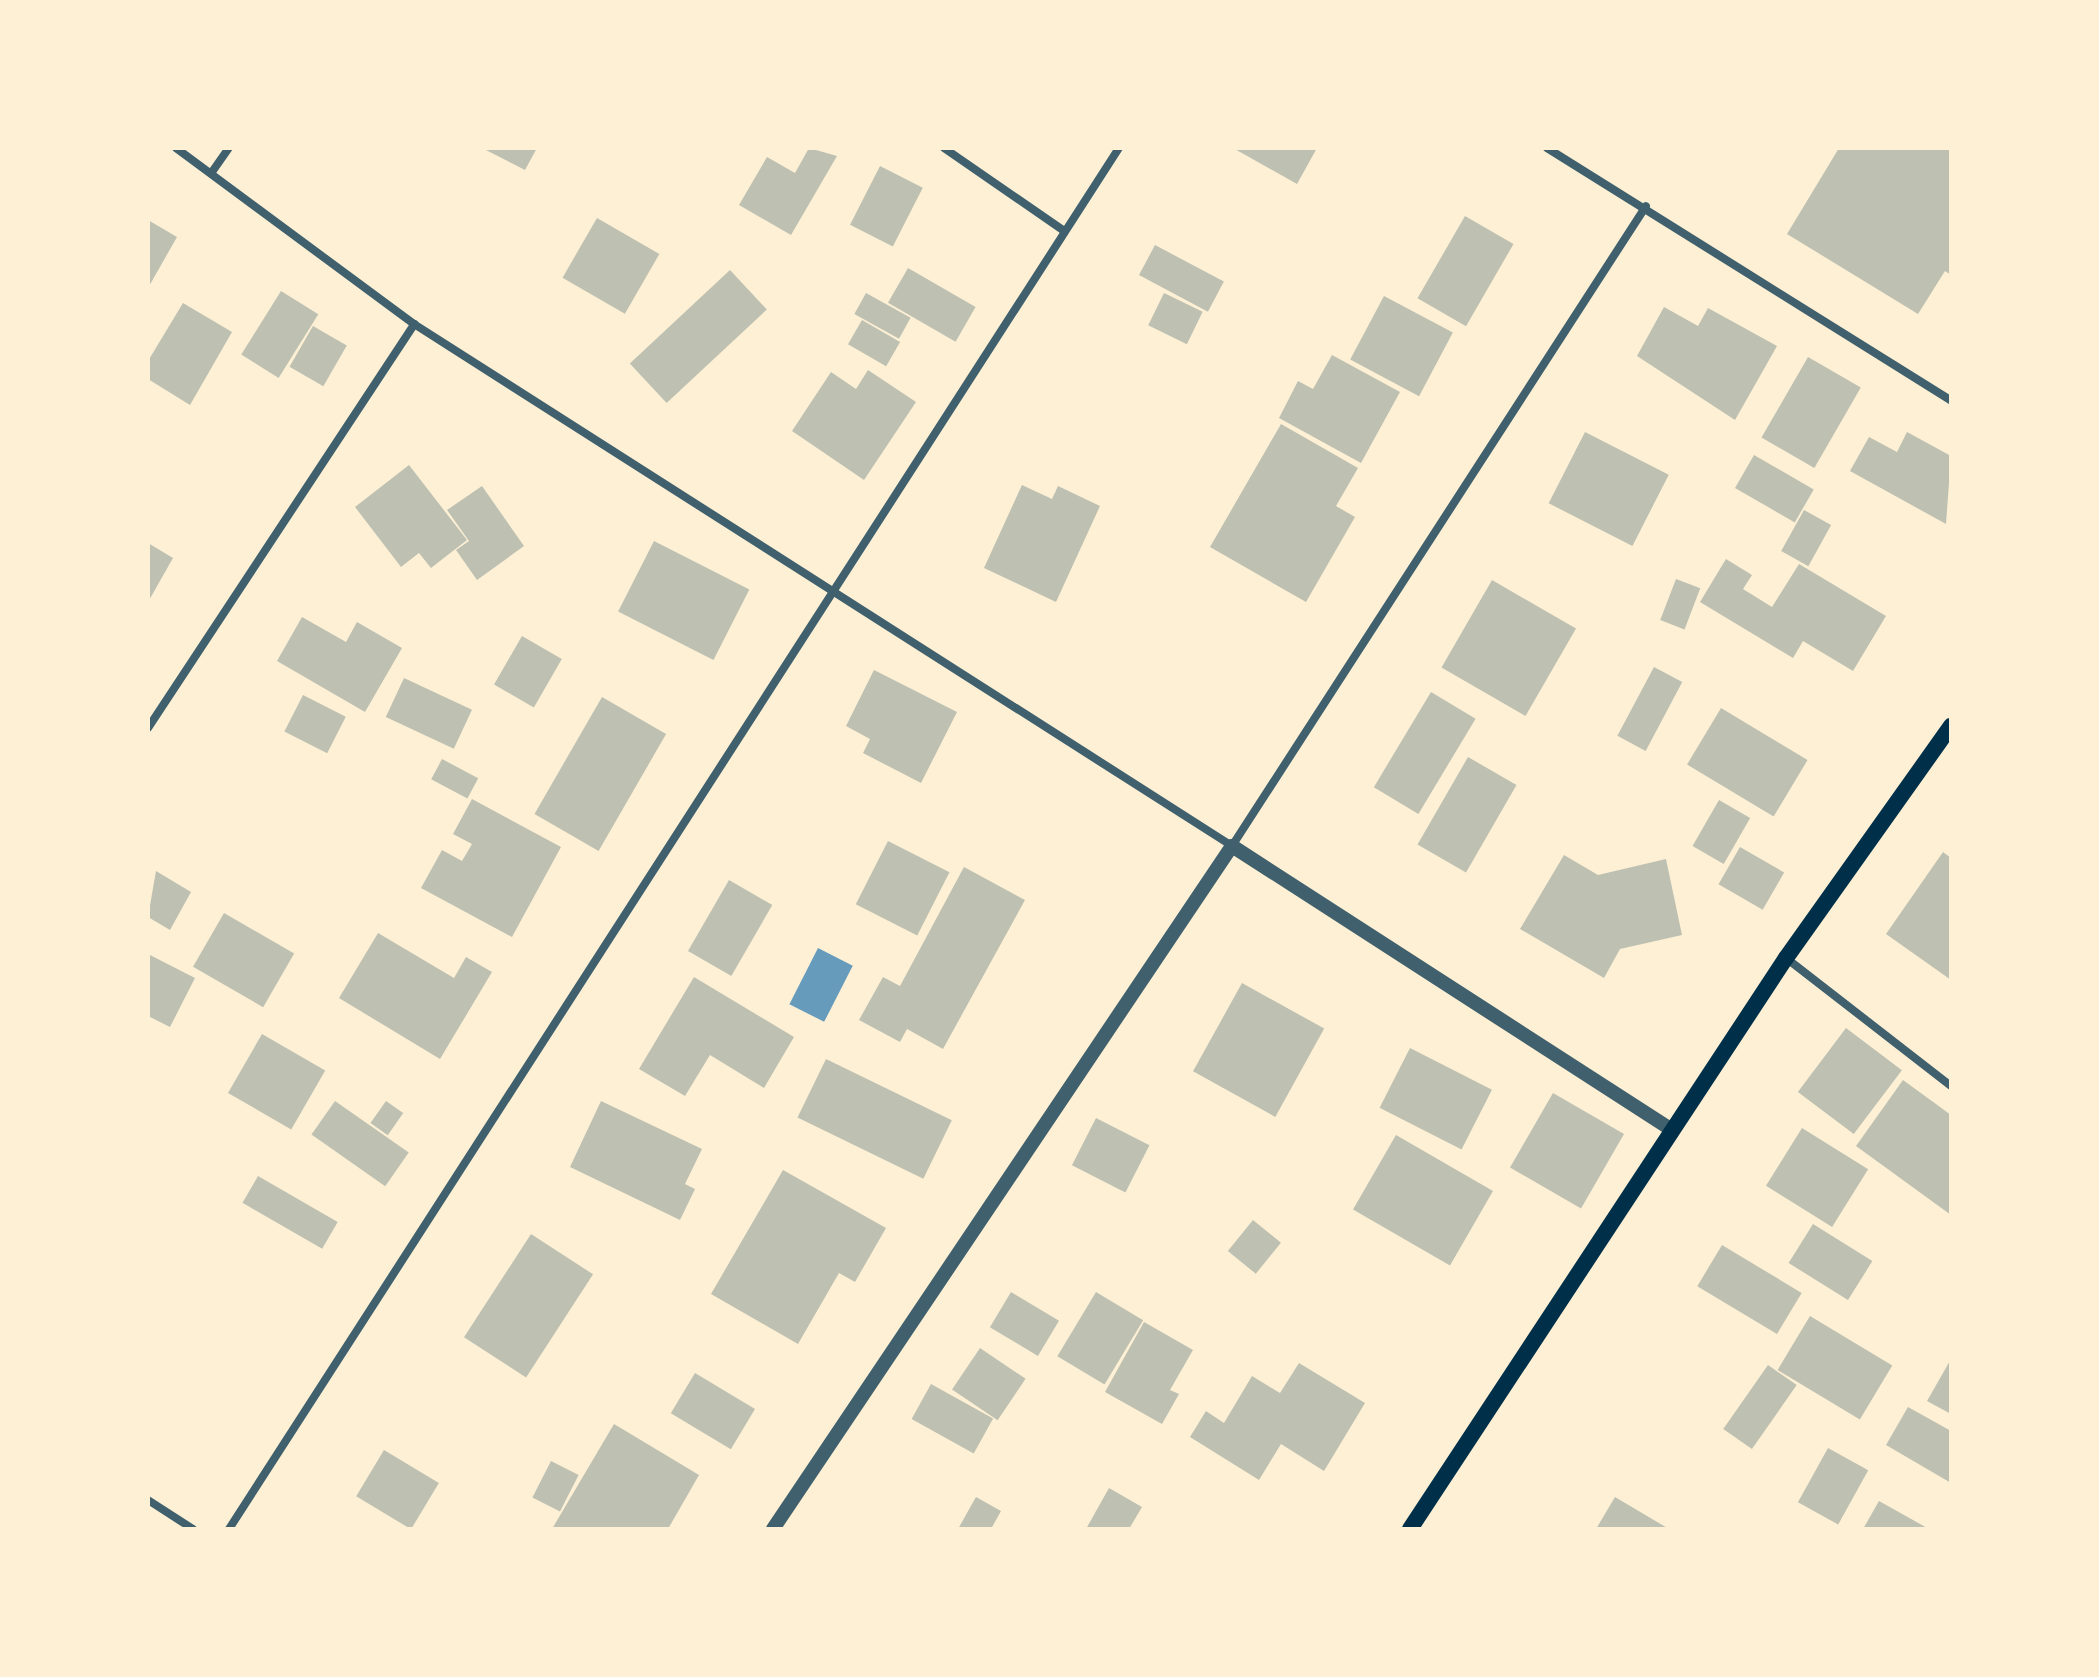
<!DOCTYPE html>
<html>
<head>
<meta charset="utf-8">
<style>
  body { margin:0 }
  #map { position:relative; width:2099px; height:1677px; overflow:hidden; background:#fdf0d5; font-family:Jost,sans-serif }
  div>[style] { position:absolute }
  .water>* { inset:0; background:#669bbc; transform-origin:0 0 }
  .building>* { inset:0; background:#bec0b2; transform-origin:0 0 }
  .minor>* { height:8px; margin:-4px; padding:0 4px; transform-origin:4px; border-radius:4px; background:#3f606c }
  .tertiary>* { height:14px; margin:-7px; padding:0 7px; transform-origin:7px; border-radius:7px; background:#3f606c }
  .secondary>* { height:16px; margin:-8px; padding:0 8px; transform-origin:8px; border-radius:8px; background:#003049 }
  span { translate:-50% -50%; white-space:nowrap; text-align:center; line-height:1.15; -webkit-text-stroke:8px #fdf0d5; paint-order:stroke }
  .frame { position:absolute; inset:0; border:150px solid #fdf0d5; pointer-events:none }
</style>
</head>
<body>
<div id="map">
  <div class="water">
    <div style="left:818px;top:948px;width:39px;height:63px;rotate:27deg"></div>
  </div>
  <div class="building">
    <div style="clip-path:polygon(482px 148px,537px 148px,525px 170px)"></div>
    <div style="clip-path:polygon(809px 148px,837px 156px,791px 235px,739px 205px,767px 157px,795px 173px)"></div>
    <div style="clip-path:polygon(1233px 148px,1317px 148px,1297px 184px)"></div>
    <div style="clip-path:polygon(1839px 148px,1951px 148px,1951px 275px,1945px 271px,1918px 314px,1787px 234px)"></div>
    <div style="left:880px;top:166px;width:48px;height:66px;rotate:27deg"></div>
    <div style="left:1465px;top:216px;width:56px;height:95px;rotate:30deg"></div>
    <div style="left:597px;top:218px;width:72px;height:69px;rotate:30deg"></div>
    <div style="clip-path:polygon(148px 220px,177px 237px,148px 288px)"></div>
    <div style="left:1155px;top:245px;width:78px;height:34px;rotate:28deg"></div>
    <div style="left:908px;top:268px;width:78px;height:40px;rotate:30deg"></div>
    <div style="left:730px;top:270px;width:54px;height:137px;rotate:47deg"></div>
    <div style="left:281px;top:291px;width:44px;height:75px;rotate:32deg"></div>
    <div style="left:866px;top:293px;width:51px;height:24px;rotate:29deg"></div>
    <div style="left:1164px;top:293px;width:43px;height:36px;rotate:26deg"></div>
    <div style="left:1384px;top:296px;width:78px;height:72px;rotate:28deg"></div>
    <div style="clip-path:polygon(183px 303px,232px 332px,190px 405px,148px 379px,148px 361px)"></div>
    <div style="clip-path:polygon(1664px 307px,1698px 326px,1708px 308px,1777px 346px,1735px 420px,1637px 356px)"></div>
    <div style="left:862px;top:320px;width:44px;height:28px;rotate:30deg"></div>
    <div style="left:313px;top:326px;width:39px;height:47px;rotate:30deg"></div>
    <div style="clip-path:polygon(1332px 355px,1400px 392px,1361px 463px,1279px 418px,1298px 381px,1313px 389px)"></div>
    <div style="left:1808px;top:357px;width:61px;height:93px;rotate:30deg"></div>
    <div style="clip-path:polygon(868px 370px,916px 402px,864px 480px,792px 431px,831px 372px,856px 389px)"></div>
    <div style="clip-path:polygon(1281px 424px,1358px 468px,1336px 506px,1355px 517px,1306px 602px,1210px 547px)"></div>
    <div style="left:1585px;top:432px;width:94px;height:80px;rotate:27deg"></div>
    <div style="clip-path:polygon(1907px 432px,1951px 456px,1946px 524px,1850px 471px,1869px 437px,1897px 452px)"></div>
    <div style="left:1754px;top:455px;width:69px;height:38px;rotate:30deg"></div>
    <div style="clip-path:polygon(409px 465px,467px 540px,431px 568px,419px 553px,401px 567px,355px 507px)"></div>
    <div style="clip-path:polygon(1022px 485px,1052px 499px,1058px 486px,1100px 506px,1056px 602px,984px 568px)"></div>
    <div style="clip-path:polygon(482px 486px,524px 546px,477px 580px,456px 550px,469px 541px,447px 510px)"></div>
    <div style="left:1804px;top:510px;width:31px;height:47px;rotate:29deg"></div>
    <div style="left:654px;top:541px;width:107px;height:79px;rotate:27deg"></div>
    <div style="clip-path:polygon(148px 543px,173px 558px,148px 602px)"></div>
    <div style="clip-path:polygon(1726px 559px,1752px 575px,1743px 589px,1772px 607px,1799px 564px,1886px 616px,1853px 671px,1803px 641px,1793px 658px,1700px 602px)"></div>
    <div style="left:1676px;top:579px;width:26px;height:44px;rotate:21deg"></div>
    <div style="left:1492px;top:580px;width:97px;height:101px;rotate:30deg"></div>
    <div style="clip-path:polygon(302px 617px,346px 642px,357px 622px,402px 648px,365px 712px,277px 661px)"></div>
    <div style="left:522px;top:636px;width:46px;height:56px;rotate:30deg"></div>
    <div style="left:1654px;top:667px;width:32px;height:78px;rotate:28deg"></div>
    <div style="clip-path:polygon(874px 670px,957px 712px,921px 783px,863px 753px,870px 739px,846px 726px)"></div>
    <div style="left:404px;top:678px;width:75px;height:43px;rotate:25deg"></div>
    <div style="left:1431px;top:692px;width:52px;height:111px;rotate:31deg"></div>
    <div style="left:303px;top:695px;width:48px;height:41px;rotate:27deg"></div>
    <div style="left:602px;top:697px;width:74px;height:135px;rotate:30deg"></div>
    <div style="left:1721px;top:708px;width:101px;height:66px;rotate:31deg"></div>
    <div style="left:1468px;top:757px;width:56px;height:101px;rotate:30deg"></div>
    <div style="left:442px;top:759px;width:41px;height:23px;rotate:28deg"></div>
    <div style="clip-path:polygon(472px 799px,561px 847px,512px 937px,421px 888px,442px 850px,462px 861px,472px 844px,453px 834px)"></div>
    <div style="left:1719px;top:800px;width:36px;height:53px;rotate:30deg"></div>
    <div style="left:888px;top:841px;width:69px;height:71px;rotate:27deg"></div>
    <div style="left:1740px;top:847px;width:51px;height:43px;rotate:30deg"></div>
    <div style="clip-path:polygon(1943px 852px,1951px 858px,1951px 980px,1886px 934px)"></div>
    <div style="clip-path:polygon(1564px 855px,1598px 875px,1666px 859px,1682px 935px,1620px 949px,1604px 978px,1520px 929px)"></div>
    <div style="clip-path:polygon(964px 867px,1025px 900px,943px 1049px,907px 1029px,900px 1042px,859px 1020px,883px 977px,900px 986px)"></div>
    <div style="clip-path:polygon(156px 871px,191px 892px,170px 930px,148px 917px)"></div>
    <div style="left:729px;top:880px;width:50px;height:82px;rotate:30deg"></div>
    <div style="left:224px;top:913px;width:81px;height:62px;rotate:30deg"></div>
    <div style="clip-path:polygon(378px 933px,454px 978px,466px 957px,492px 972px,440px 1059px,339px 998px)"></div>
    <div style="clip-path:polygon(148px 954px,195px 978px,170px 1027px,148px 1016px)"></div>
    <div style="clip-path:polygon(694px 977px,794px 1037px,764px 1088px,710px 1055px,685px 1096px,639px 1069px)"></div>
    <div style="left:1242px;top:983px;width:94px;height:101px;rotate:29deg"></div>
    <div style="left:1846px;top:1028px;width:70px;height:80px;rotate:37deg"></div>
    <div style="left:262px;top:1034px;width:73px;height:68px;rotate:30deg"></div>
    <div style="left:1410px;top:1048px;width:92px;height:67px;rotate:27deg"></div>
    <div style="left:826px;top:1059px;width:140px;height:65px;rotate:26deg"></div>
    <div style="clip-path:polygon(1903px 1080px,1951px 1115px,1951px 1215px,1856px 1146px)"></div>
    <div style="left:1553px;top:1093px;width:82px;height:86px;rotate:30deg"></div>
    <div style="left:335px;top:1101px;width:90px;height:41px;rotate:35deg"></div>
    <div style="left:386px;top:1101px;width:21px;height:27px;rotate:35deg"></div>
    <div style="clip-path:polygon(601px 1101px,702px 1149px,685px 1184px,695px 1189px,680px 1220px,570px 1167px)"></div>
    <div style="left:1096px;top:1118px;width:60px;height:53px;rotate:27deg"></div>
    <div style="left:1802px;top:1128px;width:78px;height:68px;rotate:32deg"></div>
    <div style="left:1396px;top:1135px;width:112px;height:86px;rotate:30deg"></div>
    <div style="clip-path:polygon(783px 1170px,886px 1228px,855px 1282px,839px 1273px,798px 1344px,711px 1294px)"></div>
    <div style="left:258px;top:1176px;width:92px;height:31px;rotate:30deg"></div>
    <div style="left:1253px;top:1220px;width:36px;height:40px;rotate:39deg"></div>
    <div style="left:1813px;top:1224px;width:70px;height:46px;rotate:32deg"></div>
    <div style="left:531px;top:1234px;width:74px;height:123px;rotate:33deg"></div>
    <div style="left:1722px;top:1245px;width:93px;height:48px;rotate:31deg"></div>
    <div style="left:1011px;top:1292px;width:56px;height:41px;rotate:31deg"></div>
    <div style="left:1096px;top:1292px;width:55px;height:75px;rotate:31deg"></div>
    <div style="left:1810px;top:1316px;width:96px;height:63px;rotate:31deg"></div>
    <div style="clip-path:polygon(1144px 1322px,1193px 1350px,1170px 1390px,1179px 1394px,1162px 1424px,1105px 1392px)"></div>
    <div style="left:980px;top:1348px;width:55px;height:50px;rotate:34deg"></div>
    <div style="clip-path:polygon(1951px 1359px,1951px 1414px,1927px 1401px)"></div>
    <div style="clip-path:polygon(1299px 1363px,1365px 1403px,1324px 1471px,1281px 1444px,1259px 1480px,1190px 1437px,1206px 1411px,1224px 1423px,1252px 1376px,1280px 1393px)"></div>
    <div style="left:1768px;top:1365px;width:35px;height:78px;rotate:35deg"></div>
    <div style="left:695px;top:1373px;width:70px;height:47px;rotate:31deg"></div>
    <div style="left:931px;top:1384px;width:71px;height:40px;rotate:29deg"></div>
    <div style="clip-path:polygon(1908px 1407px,1951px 1431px,1951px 1483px,1886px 1445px)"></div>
    <div style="clip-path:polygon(614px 1424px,699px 1475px,668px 1529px,552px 1529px)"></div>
    <div style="left:1828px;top:1448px;width:46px;height:62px;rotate:29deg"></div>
    <div style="left:384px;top:1450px;width:64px;height:54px;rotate:31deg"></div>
    <div style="left:551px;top:1461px;width:31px;height:41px;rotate:27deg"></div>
    <div style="clip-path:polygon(1109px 1488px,1142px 1507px,1129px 1529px,1086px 1529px)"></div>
    <div style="clip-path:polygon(976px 1497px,1001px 1511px,991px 1529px,958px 1529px)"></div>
    <div style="clip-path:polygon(1615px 1497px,1669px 1529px,1596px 1529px)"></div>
    <div style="clip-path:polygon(1879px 1501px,1929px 1529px,1863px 1529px)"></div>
  </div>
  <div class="minor">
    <div style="left:176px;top:148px;width:296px;rotate:36.5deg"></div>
    <div style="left:414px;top:324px;width:970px;rotate:32.54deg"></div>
    <div style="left:1232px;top:846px;width:762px;rotate:-57.1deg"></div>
    <div style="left:944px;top:148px;width:145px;rotate:34.6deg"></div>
    <div style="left:1547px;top:148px;width:476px;rotate:32deg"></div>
    <div style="left:212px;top:172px;width:29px;rotate:-55deg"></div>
    <div style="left:148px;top:728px;width:484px;rotate:-56.6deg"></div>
    <div style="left:1786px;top:958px;width:209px;rotate:37.8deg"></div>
    <div style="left:148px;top:1500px;width:54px;rotate:32.8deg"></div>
    <div style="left:229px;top:1529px;width:1643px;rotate:-57.2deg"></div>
  </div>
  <div class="tertiary">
    <div style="left:773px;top:1529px;width:823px;rotate:-56.1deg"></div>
    <div style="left:1232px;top:846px;width:524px;rotate:32.84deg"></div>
  </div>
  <div class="secondary">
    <div style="left:1410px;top:1529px;width:684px;rotate:-56.64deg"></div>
    <div style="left:1786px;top:958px;width:285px;rotate:-54.6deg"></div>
  </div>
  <div class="frame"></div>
</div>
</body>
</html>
